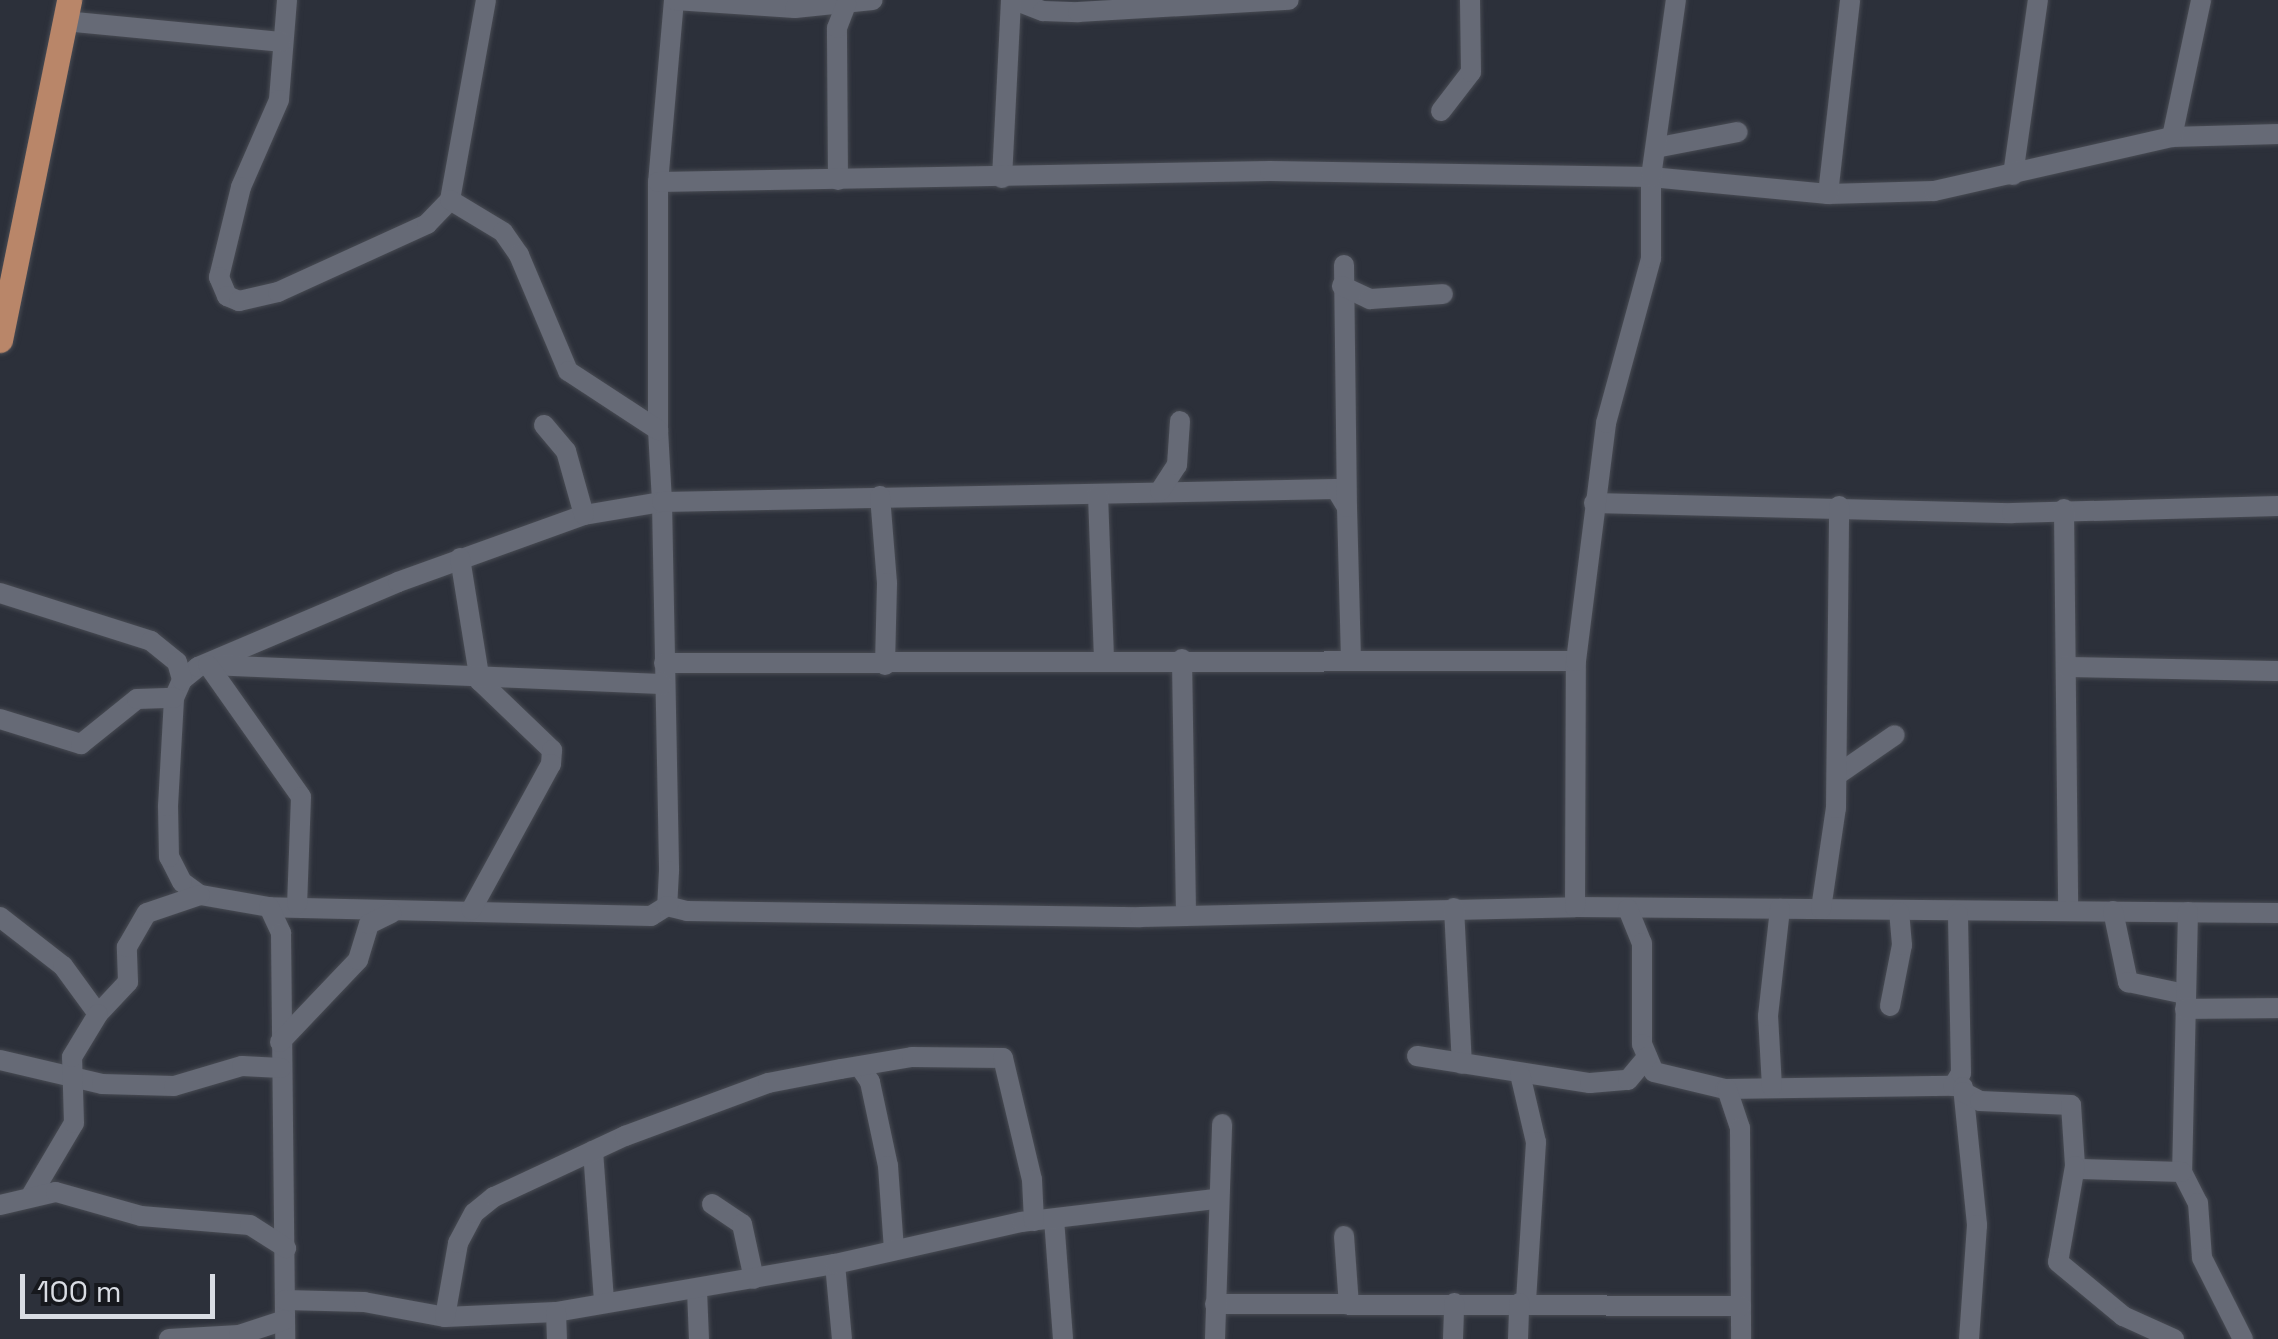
<!DOCTYPE html>
<html>
<head>
<meta charset="utf-8">
<style>
  body { margin:0 }
  #map { position:relative; width:2278px; height:1339px; overflow:hidden; background:#2c303a; font-family:"Space Grotesk",sans-serif }
  div>[style] { position:absolute }
  .roads { filter:drop-shadow(0 0 2px #484b53) drop-shadow(0 0 2px #484b53) }
  .minor>* { height:20px; margin:-10px; padding:0 10px; transform-origin:10px; border-radius:10px; background:#666a76 }
  .major>* { height:25px; margin:-12.5px; padding:0 12.5px; transform-origin:12.5px; border-radius:12.5px; background:#b98669 }
  span { translate:-50% -50%; white-space:nowrap; text-align:center; line-height:1.15; -webkit-text-stroke:10px #16181d; paint-order:stroke }
  .scale { position:absolute; left:20px; top:1274px; width:195px; height:45px; box-sizing:border-box; border:5px solid #d9dce3; border-top:0; padding-left:12px; font-size:30px; line-height:35px; white-space:nowrap; color:#d9dce3; -webkit-text-stroke:8px #16181d; paint-order:stroke }
</style>
</head>
<body>
<div id="map">
  <div class="roads">
    <div class="minor">
      <div style="left:287px;top:0;width:100px;rotate:94.6deg"></div>
      <div style="left:279px;top:100px;width:95px;rotate:113.6deg"></div>
      <div style="left:241px;top:187px;width:93px;rotate:103.7deg"></div>
      <div style="left:219px;top:277px;width:21px;rotate:67deg"></div>
      <div style="left:227px;top:296px;width:13px;rotate:23deg"></div>
      <div style="left:239px;top:301px;width:40px;rotate:-13deg"></div>
      <div style="left:278px;top:292px;width:164px;rotate:-24.5deg"></div>
      <div style="left:427px;top:224px;width:33px;rotate:-46deg"></div>
      <div style="left:450px;top:200px;width:203px;rotate:-79.8deg"></div>
      <div style="left:674px;top:0;width:183px;rotate:95deg"></div>
      <div style="left:658px;top:182px;width:248px;rotate:90deg"></div>
      <div style="left:658px;top:430px;width:72px;rotate:86.8deg"></div>
      <div style="left:662px;top:502px;width:369px;rotate:88.9deg"></div>
      <div style="left:669px;top:871px;width:35px;rotate:93deg"></div>
      <div style="left:667px;top:906px;width:19px;rotate:148deg"></div>
      <div style="left:651px;top:916px;width:382px;rotate:-178.7deg"></div>
      <div style="left:269px;top:907px;width:70px;rotate:-170.1deg"></div>
      <div style="left:200px;top:895px;width:22px;rotate:-144deg"></div>
      <div style="left:182px;top:882px;width:28px;rotate:-117deg"></div>
      <div style="left:169px;top:857px;width:51px;rotate:-91.1deg"></div>
      <div style="left:168px;top:806px;width:108px;rotate:-86.8deg"></div>
      <div style="left:174px;top:698px;width:20px;rotate:-66deg"></div>
      <div style="left:182px;top:680px;width:21px;rotate:-39deg"></div>
      <div style="left:198px;top:667px;width:217px;rotate:-23deg"></div>
      <div style="left:398px;top:582px;width:198px;rotate:-19.8deg"></div>
      <div style="left:584px;top:515px;width:79px;rotate:-9.5deg"></div>
      <div style="left:662px;top:502px;width:674px;rotate:-1.1deg"></div>
      <div style="left:1336px;top:489px;width:21px;rotate:59deg"></div>
      <div style="left:1347px;top:507px;width:152px;rotate:88.5deg"></div>
      <div style="left:675px;top:0;width:120px;rotate:3.8deg"></div>
      <div style="left:795px;top:8px;width:78px;rotate:-5.9deg"></div>
      <div style="left:1014px;top:0;width:31px;rotate:21deg"></div>
      <div style="left:1043px;top:11px;width:35px;rotate:2deg"></div>
      <div style="left:1078px;top:12px;width:211px;rotate:-3.3deg"></div>
      <div style="left:64px;top:21px;width:218px;rotate:5.5deg"></div>
      <div style="left:1441px;top:111px;width:49px;rotate:-52.4deg"></div>
      <div style="left:1471px;top:72px;width:72px;rotate:-90.8deg"></div>
      <div style="left:2172px;top:137px;width:106px;rotate:-1.6deg"></div>
      <div style="left:1660px;top:147px;width:79px;rotate:-10.9deg"></div>
      <div style="left:2013px;top:175px;width:177px;rotate:-81.9deg"></div>
      <div style="left:1002px;top:178px;width:178px;rotate:-87.1deg"></div>
      <div style="left:838px;top:180px;width:152px;rotate:-90.4deg"></div>
      <div style="left:837px;top:28px;width:26px;rotate:-69deg"></div>
      <div style="left:658px;top:182px;width:612px;rotate:-1.03deg"></div>
      <div style="left:1270px;top:171px;width:381px;rotate:0.9deg"></div>
      <div style="left:1651px;top:177px;width:178px;rotate:5.5deg"></div>
      <div style="left:1828px;top:194px;width:106px;rotate:-1.6deg"></div>
      <div style="left:1934px;top:191px;width:244px;rotate:-12.8deg"></div>
      <div style="left:2172px;top:137px;width:140px;rotate:-78deg"></div>
      <div style="left:1828px;top:194px;width:195px;rotate:-83.5deg"></div>
      <div style="left:450px;top:200px;width:62px;rotate:31.1deg"></div>
      <div style="left:503px;top:232px;width:28px;rotate:55deg"></div>
      <div style="left:519px;top:255px;width:126px;rotate:67.1deg"></div>
      <div style="left:568px;top:371px;width:108px;rotate:33.2deg"></div>
      <div style="left:1344px;top:265px;width:242px;rotate:89.3deg"></div>
      <div style="left:1342px;top:286px;width:31px;rotate:25deg"></div>
      <div style="left:1370px;top:299px;width:73px;rotate:-3.9deg"></div>
      <div style="left:544px;top:425px;width:34px;rotate:50deg"></div>
      <div style="left:566px;top:451px;width:66px;rotate:74.3deg"></div>
      <div style="left:1160px;top:491px;width:31px;rotate:-57deg"></div>
      <div style="left:1177px;top:465px;width:44px;rotate:-86.1deg"></div>
      <div style="left:1098px;top:495px;width:167px;rotate:87.9deg"></div>
      <div style="left:880px;top:496px;width:87px;rotate:85.4deg"></div>
      <div style="left:887px;top:583px;width:82px;rotate:91.4deg"></div>
      <div style="left:1594px;top:503px;width:418px;rotate:1.4deg"></div>
      <div style="left:2012px;top:513px;width:266px;rotate:-1.5deg"></div>
      <div style="left:2064px;top:509px;width:401px;rotate:89.4deg"></div>
      <div style="left:460px;top:558px;width:125px;rotate:80.8deg"></div>
      <div style="left:480px;top:681px;width:100px;rotate:43.8deg"></div>
      <div style="left:552px;top:750px;width:14px;rotate:94deg"></div>
      <div style="left:551px;top:764px;width:166px;rotate:118.7deg"></div>
      <div style="left:0;top:593px;width:158px;rotate:17.6deg"></div>
      <div style="left:151px;top:641px;width:33px;rotate:39deg"></div>
      <div style="left:177px;top:662px;width:19px;rotate:74deg"></div>
      <div style="left:1182px;top:659px;width:256px;rotate:89.1deg"></div>
      <div style="left:664px;top:663px;width:912px;rotate:-0.13deg"></div>
      <div style="left:208px;top:665px;width:455px;rotate:2.4deg"></div>
      <div style="left:208px;top:665px;width:161px;rotate:54.8deg"></div>
      <div style="left:301px;top:797px;width:107px;rotate:92.1deg"></div>
      <div style="left:2066px;top:667px;width:212px;rotate:1.1deg"></div>
      <div style="left:0;top:719px;width:85px;rotate:17.2deg"></div>
      <div style="left:81px;top:744px;width:72px;rotate:-38.8deg"></div>
      <div style="left:137px;top:699px;width:37px;rotate:-2deg"></div>
      <div style="left:1837px;top:775px;width:70px;rotate:-34.6deg"></div>
      <div style="left:667px;top:906px;width:21px;rotate:14deg"></div>
      <div style="left:687px;top:911px;width:453px;rotate:0.8deg"></div>
      <div style="left:1140px;top:917px;width:435px;rotate:-1.3deg"></div>
      <div style="left:1575px;top:907px;width:703px;rotate:0.49deg"></div>
      <div style="left:269px;top:907px;width:29px;rotate:65deg"></div>
      <div style="left:281px;top:933px;width:406px;rotate:89.4deg"></div>
      <div style="left:1575px;top:907px;width:246px;rotate:-89.8deg"></div>
      <div style="left:1576px;top:661px;width:240px;rotate:-82.8deg"></div>
      <div style="left:1606px;top:423px;width:171px;rotate:-74.7deg"></div>
      <div style="left:1651px;top:258px;width:81px;rotate:-90deg"></div>
      <div style="left:1651px;top:177px;width:179px;rotate:-82deg"></div>
      <div style="left:1454px;top:908px;width:156px;rotate:87.1deg"></div>
      <div style="left:1628px;top:909px;width:37px;rotate:68deg"></div>
      <div style="left:1642px;top:943px;width:101px;rotate:90deg"></div>
      <div style="left:1642px;top:1044px;width:30px;rotate:67deg"></div>
      <div style="left:1654px;top:1072px;width:73px;rotate:13.5deg"></div>
      <div style="left:1725px;top:1089px;width:228px;rotate:-0.8deg"></div>
      <div style="left:1953px;top:1086px;width:15px;rotate:-58deg"></div>
      <div style="left:1961px;top:1073px;width:159px;rotate:-91.1deg"></div>
      <div style="left:1821px;top:909px;width:102px;rotate:-81.6deg"></div>
      <div style="left:1836px;top:808px;width:302px;rotate:-89.4deg"></div>
      <div style="left:2113px;top:911px;width:73px;rotate:78.1deg"></div>
      <div style="left:2128px;top:982px;width:58px;rotate:11.9deg"></div>
      <div style="left:2188px;top:912px;width:260px;rotate:91.3deg"></div>
      <div style="left:2182px;top:1172px;width:35px;rotate:63deg"></div>
      <div style="left:2198px;top:1203px;width:55px;rotate:85.8deg"></div>
      <div style="left:2202px;top:1258px;width:91px;rotate:63.2deg"></div>
      <div style="left:0;top:917px;width:80px;rotate:37.9deg"></div>
      <div style="left:63px;top:966px;width:59px;rotate:53.9deg"></div>
      <div style="left:98px;top:1014px;width:44px;rotate:-46.8deg"></div>
      <div style="left:128px;top:982px;width:35px;rotate:-92deg"></div>
      <div style="left:127px;top:947px;width:39px;rotate:-60deg"></div>
      <div style="left:147px;top:913px;width:56px;rotate:-18.8deg"></div>
      <div style="left:1890px;top:1006px;width:62px;rotate:-78.9deg"></div>
      <div style="left:1902px;top:945px;width:33px;rotate:-95deg"></div>
      <div style="left:2185px;top:1009px;width:93px;rotate:-0.6deg"></div>
      <div style="left:280px;top:1042px;width:113px;rotate:-46.4deg"></div>
      <div style="left:358px;top:960px;width:38px;rotate:-73deg"></div>
      <div style="left:369px;top:924px;width:25px;rotate:-26deg"></div>
      <div style="left:1417px;top:1056px;width:175px;rotate:8.9deg"></div>
      <div style="left:1590px;top:1083px;width:38px;rotate:-5deg"></div>
      <div style="left:1628px;top:1080px;width:30px;rotate:-50deg"></div>
      <div style="left:0;top:1060px;width:105px;rotate:13.2deg"></div>
      <div style="left:102px;top:1084px;width:72px;rotate:1.6deg"></div>
      <div style="left:174px;top:1086px;width:71px;rotate:-16.4deg"></div>
      <div style="left:242px;top:1066px;width:39px;rotate:3deg"></div>
      <div style="left:860px;top:1067px;width:18px;rotate:56deg"></div>
      <div style="left:870px;top:1082px;width:86px;rotate:77.9deg"></div>
      <div style="left:888px;top:1166px;width:83px;rotate:85.9deg"></div>
      <div style="left:1520px;top:1074px;width:70px;rotate:76.8deg"></div>
      <div style="left:1536px;top:1142px;width:161px;rotate:93.6deg"></div>
      <div style="left:1772px;top:1087px;width:71px;rotate:-93.2deg"></div>
      <div style="left:1768px;top:1016px;width:108px;rotate:-83.6deg"></div>
      <div style="left:1963px;top:1087px;width:139px;rotate:84.2deg"></div>
      <div style="left:1977px;top:1225px;width:114px;rotate:94deg"></div>
      <div style="left:1727px;top:1089px;width:41px;rotate:71.6deg"></div>
      <div style="left:1740px;top:1128px;width:211px;rotate:89.7deg"></div>
      <div style="left:1963px;top:1092px;width:19px;rotate:28deg"></div>
      <div style="left:1980px;top:1101px;width:91px;rotate:2.5deg"></div>
      <div style="left:2071px;top:1105px;width:61px;rotate:86.2deg"></div>
      <div style="left:2075px;top:1166px;width:7px;rotate:27deg"></div>
      <div style="left:2081px;top:1169px;width:101px;rotate:1.7deg"></div>
      <div style="left:593px;top:1151px;width:149px;rotate:85.8deg"></div>
      <div style="left:2075px;top:1166px;width:97px;rotate:100deg"></div>
      <div style="left:2058px;top:1262px;width:85px;rotate:39.7deg"></div>
      <div style="left:2123px;top:1316px;width:56px;rotate:24.3deg"></div>
      <div style="left:32px;top:1194px;width:82px;rotate:-59.4deg"></div>
      <div style="left:74px;top:1123px;width:66px;rotate:-91.7deg"></div>
      <div style="left:72px;top:1057px;width:50px;rotate:-58.8deg"></div>
      <div style="left:712px;top:1204px;width:36px;rotate:34deg"></div>
      <div style="left:742px;top:1224px;width:56px;rotate:77.7deg"></div>
      <div style="left:0;top:1205px;width:57px;rotate:-13.1deg"></div>
      <div style="left:56px;top:1192px;width:88px;rotate:15.8deg"></div>
      <div style="left:141px;top:1216px;width:109px;rotate:4.7deg"></div>
      <div style="left:250px;top:1225px;width:43px;rotate:32.6deg"></div>
      <div style="left:1054px;top:1219px;width:120px;rotate:85.7deg"></div>
      <div style="left:1344px;top:1236px;width:69px;rotate:85.9deg"></div>
      <div style="left:835px;top:1264px;width:75px;rotate:84.7deg"></div>
      <div style="left:697px;top:1290px;width:49px;rotate:87.7deg"></div>
      <div style="left:285px;top:1300px;width:79px;rotate:1.5deg"></div>
      <div style="left:364px;top:1302px;width:82px;rotate:10.5deg"></div>
      <div style="left:445px;top:1317px;width:111px;rotate:-2.6deg"></div>
      <div style="left:556px;top:1312px;width:283px;rotate:-9.8deg"></div>
      <div style="left:835px;top:1264px;width:192px;rotate:-12.7deg"></div>
      <div style="left:1022px;top:1222px;width:195px;rotate:-6.8deg"></div>
      <div style="left:1215px;top:1304px;width:526px;rotate:0.22deg"></div>
      <div style="left:556px;top:1312px;width:27px;rotate:88deg"></div>
      <div style="left:445px;top:1317px;width:75px;rotate:-80deg"></div>
      <div style="left:458px;top:1243px;width:34px;rotate:-62deg"></div>
      <div style="left:474px;top:1213px;width:26px;rotate:-39deg"></div>
      <div style="left:494px;top:1197px;width:145px;rotate:-25deg"></div>
      <div style="left:625px;top:1136px;width:153px;rotate:-20.3deg"></div>
      <div style="left:768px;top:1083px;width:74px;rotate:-10.9deg"></div>
      <div style="left:841px;top:1069px;width:72px;rotate:-9.6deg"></div>
      <div style="left:912px;top:1057px;width:91px;rotate:0.6deg"></div>
      <div style="left:1003px;top:1058px;width:125px;rotate:76.6deg"></div>
      <div style="left:1032px;top:1180px;width:41px;rotate:87.2deg"></div>
      <div style="left:169px;top:1339px;width:70px;rotate:-3.3deg"></div>
      <div style="left:239px;top:1335px;width:48px;rotate:-18.1deg"></div>
      <div style="left:1215px;top:1339px;width:215px;rotate:-88.1deg"></div>
      <div style="left:1453px;top:1339px;width:36px;rotate:-88deg"></div>
      <div style="left:1518px;top:1339px;width:36px;rotate:-88deg"></div>
    </div>
    <div class="major">
      <div style="left:0;top:340px;width:347px;rotate:-78.5deg"></div>
    </div>
  </div>
  <div class="scale">100 m</div>
</div>
</body>
</html>
